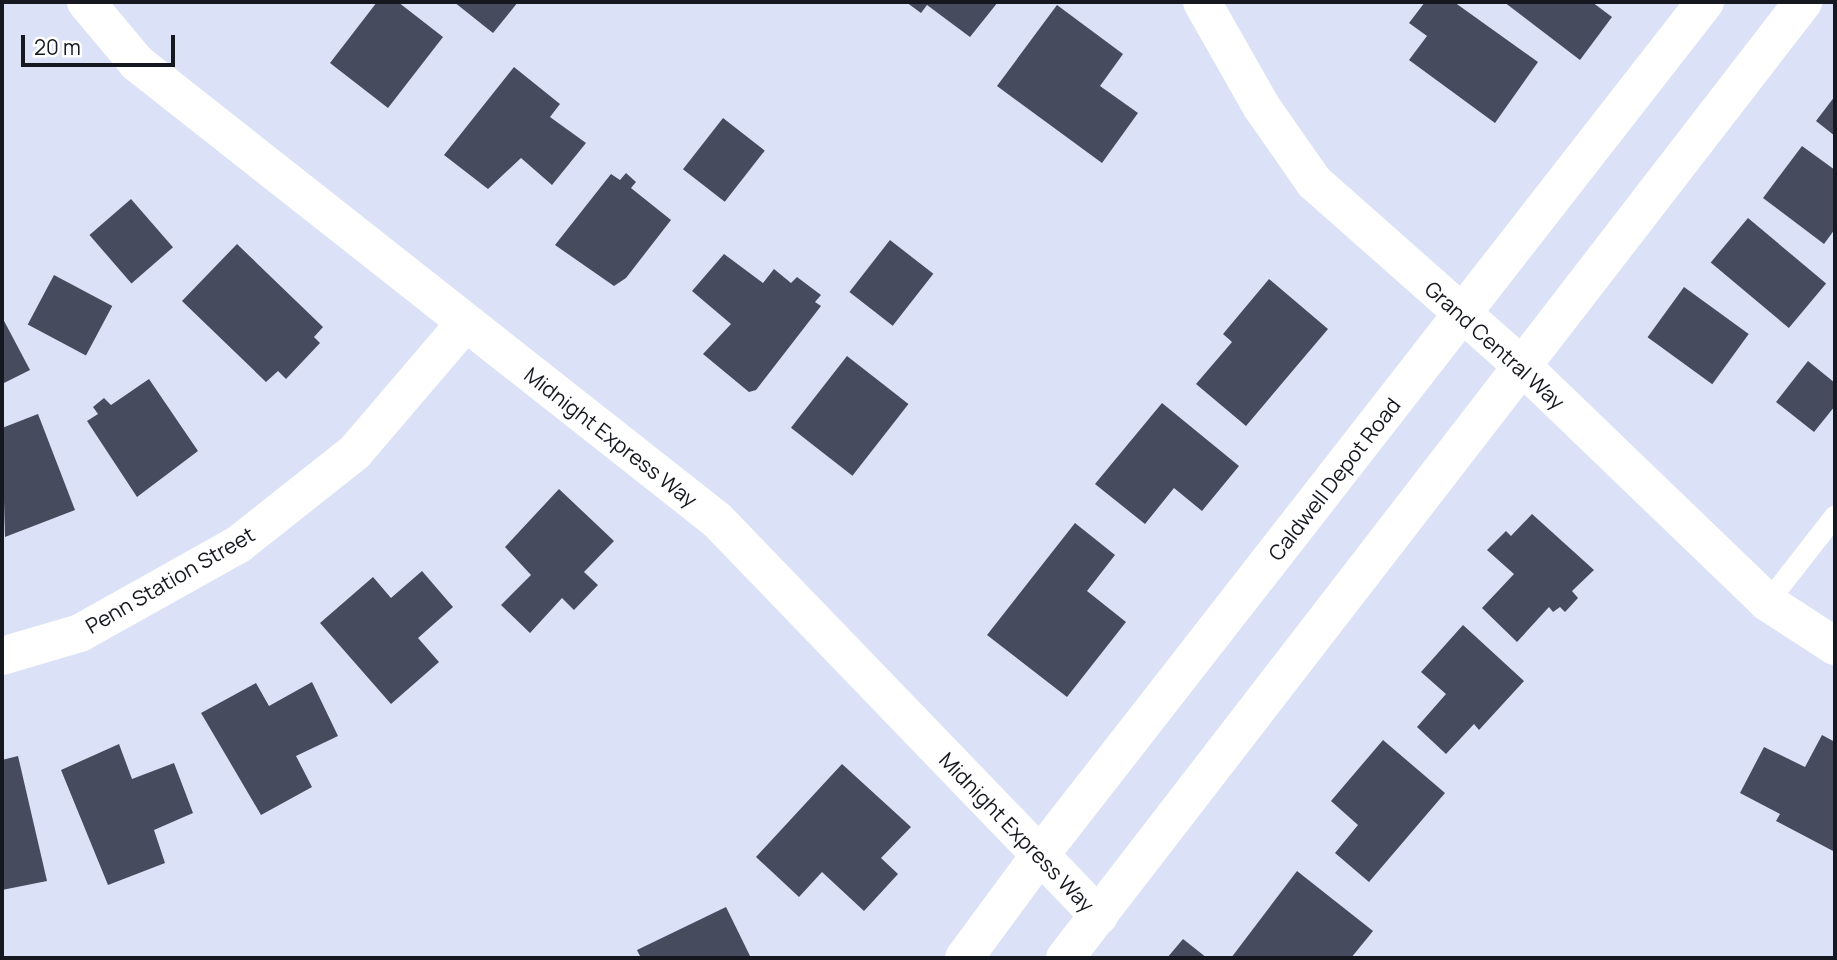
<!DOCTYPE html>
<html>
<head>
<meta charset="utf-8">
<style>
  body { margin:0 }
  #map { position:relative; width:1837px; height:960px; overflow:hidden; background:#dbe2f8; font-family:Manrope,sans-serif }
  div>[style] { position:absolute }
  .building>* { inset:0; background:#464c5e; transform-origin:0 0 }
  .service>* { height:21px; margin:-10.5px; padding:0 10.5px; transform-origin:10.5px; border-radius:10.5px; background:#fff }
  .minor>* { height:38px; margin:-19px; padding:0 19px; transform-origin:19px; border-radius:19px; background:#fff }
  span { translate:-50% -50%; white-space:nowrap; text-align:center; line-height:1.15; -webkit-text-stroke:7px #fff; paint-order:stroke }
  .street-label { font-size:21px; color:#161820 }
  .frame { position:absolute; inset:0; border:4px solid #161820; pointer-events:none }
  .scale { position:absolute; left:21px; top:35px; width:154px; height:32px; box-sizing:border-box; border:4px solid #161820; border-top:0; padding-left:9px; font-size:21px; line-height:24px; white-space:nowrap; color:#161820; -webkit-text-stroke:5px #fff; paint-order:stroke }
</style>
</head>
<body>
<div id="map">
  <div class="building">
    <div style="clip-path:polygon(377px 2px,398px 2px,443px 37px,388px 108px,330px 63px)"></div>
    <div style="clip-path:polygon(454px 2px,518px 2px,493px 33px)"></div>
    <div style="clip-path:polygon(906px 2px,998px 2px,970px 37px,927px 5px,921px 13px)"></div>
    <div style="clip-path:polygon(1425px 2px,1454px 2px,1538px 62px,1495px 123px,1409px 60px,1427px 36px,1409px 23px)"></div>
    <div style="clip-path:polygon(1504px 2px,1592px 2px,1612px 17px,1580px 60px)"></div>
    <div style="clip-path:polygon(1057px 5px,1123px 54px,1100px 86px,1138px 113px,1102px 163px,997px 86px)"></div>
    <div style="clip-path:polygon(514px 67px,560px 104px,550px 117px,586px 143px,552px 185px,521px 158px,488px 189px,444px 155px)"></div>
    <div style="clip-path:polygon(1835px 96px,1835px 136px,1816px 121px)"></div>
    <div style="left:723px;top:118px;width:53px;height:65px;rotate:38deg"></div>
    <div style="clip-path:polygon(1802px 146px,1835px 170px,1835px 229px,1824px 244px,1763px 198px)"></div>
    <div style="clip-path:polygon(626px 173px,636px 182px,631px 188px,671px 220px,626px 278px,614px 286px,555px 245px,611px 174px,620px 180px)"></div>
    <div style="left:131px;top:199px;width:64px;height:55px;rotate:49deg"></div>
    <div style="left:1748px;top:218px;width:102px;height:58px;rotate:40deg"></div>
    <div style="left:890px;top:240px;width:55px;height:66px;rotate:38deg"></div>
    <div style="clip-path:polygon(237px 244px,323px 327px,314px 337px,320px 343px,286px 379px,278px 371px,266px 382px,182px 301px)"></div>
    <div style="clip-path:polygon(724px 254px,763px 283px,774px 269px,791px 283px,797px 277px,821px 295px,815px 302px,821px 306px,756px 390px,749px 392px,703px 354px,731px 324px,692px 291px)"></div>
    <div style="left:54px;top:275px;width:66px;height:56px;rotate:28deg"></div>
    <div style="clip-path:polygon(1269px 279px,1328px 329px,1246px 426px,1196px 384px,1232px 342px,1223px 334px)"></div>
    <div style="left:1684px;top:287px;width:80px;height:62px;rotate:36deg"></div>
    <div style="clip-path:polygon(2px 317px,30px 370px,2px 384px)"></div>
    <div style="left:847px;top:356px;width:78px;height:91px;rotate:38deg"></div>
    <div style="clip-path:polygon(1808px 361px,1835px 383px,1835px 406px,1814px 432px,1776px 402px)"></div>
    <div style="clip-path:polygon(149px 379px,198px 451px,137px 497px,87px 421px,98px 414px,93px 407px,104px 398px,111px 405px)"></div>
    <div style="clip-path:polygon(1162px 403px,1239px 466px,1202px 511px,1174px 488px,1145px 524px,1095px 484px)"></div>
    <div style="clip-path:polygon(38px 414px,75px 510px,5px 537px,2px 428px)"></div>
    <div style="clip-path:polygon(559px 489px,614px 541px,584px 572px,598px 585px,574px 610px,562px 598px,530px 633px,501px 605px,531px 575px,505px 547px)"></div>
    <div style="clip-path:polygon(1532px 514px,1594px 570px,1572px 591px,1578px 598px,1565px 612px,1560px 607px,1553px 612px,1549px 607px,1517px 642px,1482px 608px,1514px 574px,1487px 550px,1506px 531px,1511px 536px)"></div>
    <div style="clip-path:polygon(1075px 523px,1115px 555px,1087px 591px,1126px 622px,1067px 697px,987px 635px)"></div>
    <div style="clip-path:polygon(422px 571px,453px 607px,418px 638px,439px 662px,391px 704px,320px 623px,373px 577px,391px 598px)"></div>
    <div style="clip-path:polygon(1463px 625px,1524px 681px,1479px 730px,1474px 724px,1446px 754px,1417px 727px,1446px 694px,1421px 672px)"></div>
    <div style="clip-path:polygon(312px 682px,338px 736px,296px 756px,312px 787px,261px 815px,201px 713px,256px 683px,269px 706px)"></div>
    <div style="clip-path:polygon(1822px 735px,1835px 742px,1835px 852px,1776px 821px,1780px 814px,1740px 793px,1764px 747px,1805px 767px)"></div>
    <div style="clip-path:polygon(1383px 740px,1445px 793px,1369px 882px,1335px 853px,1358px 825px,1331px 801px)"></div>
    <div style="clip-path:polygon(119px 744px,132px 779px,174px 763px,193px 813px,154px 830px,165px 863px,108px 885px,61px 770px)"></div>
    <div style="clip-path:polygon(18px 756px,47px 881px,2px 890px,2px 760px)"></div>
    <div style="clip-path:polygon(842px 764px,911px 827px,881px 858px,898px 874px,864px 911px,822px 872px,799px 897px,756px 857px)"></div>
    <div style="clip-path:polygon(1297px 871px,1373px 931px,1351px 958px,1231px 958px)"></div>
    <div style="clip-path:polygon(726px 907px,751px 958px,641px 958px,637px 950px)"></div>
    <div style="clip-path:polygon(1183px 939px,1207px 958px,1167px 958px)"></div>
  </div>
  <div class="service">
    <div style="left:1767px;top:602px;width:110px;rotate:-52deg"></div>
  </div>
  <div class="minor">
    <div style="left:86px;top:2px;width:80px;rotate:50.1deg"></div>
    <div style="left:137px;top:63px;width:738px;rotate:38.24deg"></div>
    <div style="left:717px;top:520px;width:550px;rotate:46.03deg"></div>
    <div style="left:1202px;top:2px;width:120px;rotate:60.4deg"></div>
    <div style="left:1261px;top:106px;width:93px;rotate:55.1deg"></div>
    <div style="left:1314px;top:182px;width:275px;rotate:41.5deg"></div>
    <div style="left:1520px;top:364px;width:343px;rotate:43.9deg"></div>
    <div style="left:1767px;top:602px;width:81px;rotate:32.9deg"></div>
    <div style="left:2px;top:656px;width:81px;rotate:-16.4deg"></div>
    <div style="left:80px;top:633px;width:182px;rotate:-29.2deg"></div>
    <div style="left:239px;top:544px;width:148px;rotate:-38.4deg"></div>
    <div style="left:355px;top:452px;width:170px;rotate:-49.5deg"></div>
    <div style="left:964px;top:958px;width:128px;rotate:-53.6deg"></div>
    <div style="left:1040px;top:855px;width:1082px;rotate:-52.06deg"></div>
    <div style="left:1065px;top:958px;width:1208px;rotate:-52.33deg"></div>
  </div>
  <div class="street-label">
    <span style="left:1495px;top:345px;rotate:42deg">Grand Central Way</span>
    <span style="left:611px;top:437px;rotate:38deg">Midnight Express Way</span>
    <span style="left:1334px;top:479px;rotate:-52deg">Caldwell Depot Road</span>
    <span style="left:170px;top:580px;rotate:-30deg">Penn Station Street</span>
    <span style="left:1017px;top:832px;rotate:46deg">Midnight Express Way</span>
  </div>
  <div class="frame"></div>
  <div class="scale">20 m</div>
</div>
</body>
</html>
